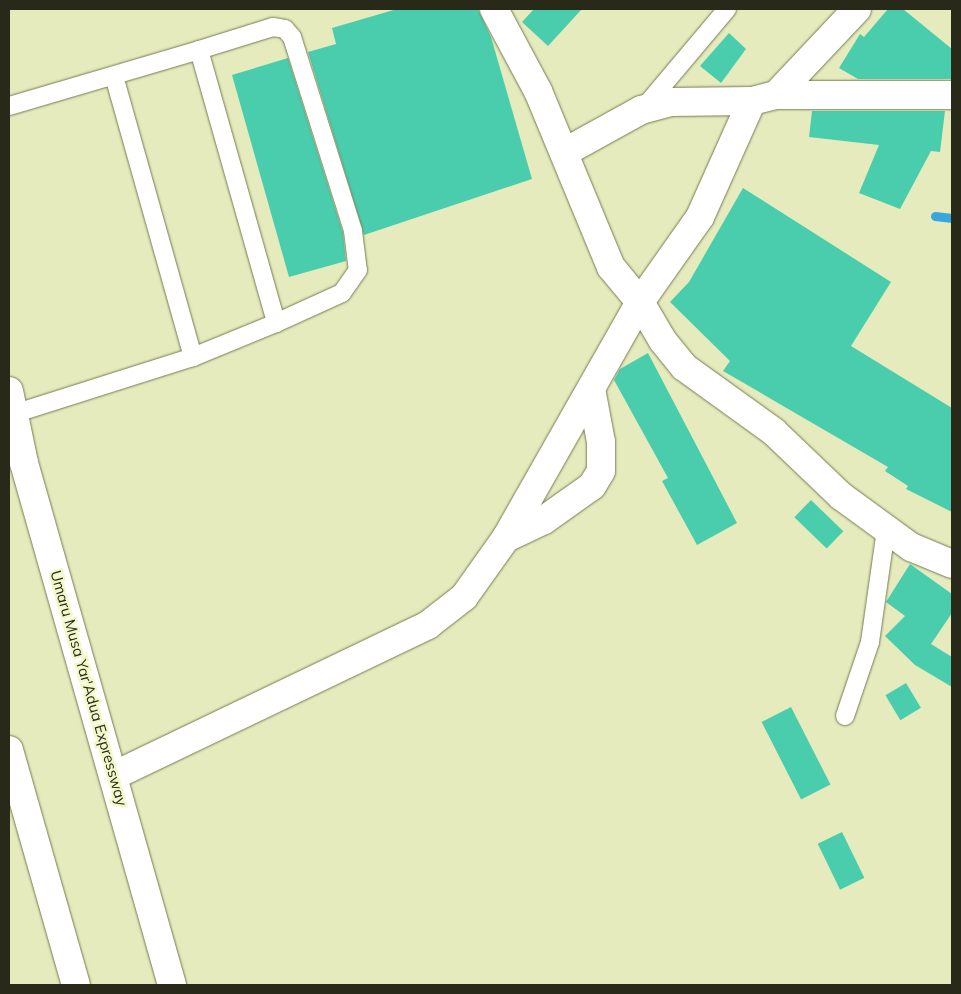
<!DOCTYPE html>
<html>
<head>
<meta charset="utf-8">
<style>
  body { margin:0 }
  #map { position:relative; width:961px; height:994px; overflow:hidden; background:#e5ebbd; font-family:Mulish,sans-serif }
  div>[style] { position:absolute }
  .stream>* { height:9px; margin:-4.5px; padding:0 4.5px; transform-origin:4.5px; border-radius:4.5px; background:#38a8dc }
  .building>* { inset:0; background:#4acdac; transform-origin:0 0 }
  .roads { filter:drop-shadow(0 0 1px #777b51) drop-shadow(0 0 1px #777b51) }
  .service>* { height:18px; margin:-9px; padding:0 9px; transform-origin:9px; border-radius:9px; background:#fff }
  .minor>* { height:28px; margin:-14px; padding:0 14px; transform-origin:14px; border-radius:14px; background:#fff }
  .trunk>* { height:28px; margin:-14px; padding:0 14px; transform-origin:14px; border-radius:14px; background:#fff }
  .motorway>* { height:28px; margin:-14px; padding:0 14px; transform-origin:14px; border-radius:14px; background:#fff }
  span { translate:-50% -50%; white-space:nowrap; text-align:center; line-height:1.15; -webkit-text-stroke:5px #f3f8c9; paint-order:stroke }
  .street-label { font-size:15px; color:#282918 }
  .frame { position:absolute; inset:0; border:10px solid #282918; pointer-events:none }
</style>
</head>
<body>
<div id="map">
  <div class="stream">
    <div style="left:935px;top:216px;width:17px;rotate:7deg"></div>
  </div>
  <div class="building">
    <div style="clip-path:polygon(397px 9px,478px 9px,491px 37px,532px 179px,364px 235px,308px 52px,336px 44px,332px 28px)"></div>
    <div style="clip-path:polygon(534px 9px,582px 9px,548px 46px,522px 22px)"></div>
    <div style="clip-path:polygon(888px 9px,903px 9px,952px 49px,952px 79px,858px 79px,839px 68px,860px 34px,864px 37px)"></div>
    <div style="clip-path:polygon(729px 33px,746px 49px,721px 83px,700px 66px)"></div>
    <div style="clip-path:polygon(288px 58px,343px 233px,346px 261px,289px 277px,232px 75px)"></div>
    <div style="clip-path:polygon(812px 111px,945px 111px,940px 152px,931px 151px,900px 209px,859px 193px,879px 145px,809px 137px)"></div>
    <div style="clip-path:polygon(743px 188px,891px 282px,851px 346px,952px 408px,952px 512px,906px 489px,908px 486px,885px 471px,888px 467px,723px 371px,730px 361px,670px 302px,689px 282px)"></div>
    <div style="clip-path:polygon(648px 353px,737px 523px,697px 545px,662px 481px,668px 478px,614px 380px,620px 369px)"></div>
    <div style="left:811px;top:500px;width:45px;height:24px;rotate:44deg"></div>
    <div style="clip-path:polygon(910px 564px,952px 594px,952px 613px,931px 644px,952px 657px,952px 687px,915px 665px,885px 636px,905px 616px,886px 602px)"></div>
    <div style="left:906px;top:683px;width:29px;height:24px;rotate:59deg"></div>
    <div style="left:791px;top:707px;width:87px;height:33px;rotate:63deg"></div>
    <div style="left:842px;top:832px;width:51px;height:27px;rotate:64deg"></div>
  </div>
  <div class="roads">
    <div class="service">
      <div style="left:199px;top:50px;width:77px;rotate:-17.3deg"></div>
      <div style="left:273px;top:27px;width:12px;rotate:9deg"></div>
      <div style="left:285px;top:29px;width:11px;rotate:49deg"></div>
      <div style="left:292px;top:37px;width:203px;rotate:72.5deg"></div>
      <div style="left:353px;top:231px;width:39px;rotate:83deg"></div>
      <div style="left:358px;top:270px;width:28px;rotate:125deg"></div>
      <div style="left:342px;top:293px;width:72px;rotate:155.6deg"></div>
      <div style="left:114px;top:76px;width:292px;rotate:74.3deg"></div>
      <div style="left:9px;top:106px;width:198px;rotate:-16.4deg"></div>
      <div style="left:199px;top:50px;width:284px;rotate:74.2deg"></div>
      <div style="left:276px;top:323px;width:90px;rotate:157.7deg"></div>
      <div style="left:193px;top:357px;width:186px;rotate:162.4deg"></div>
      <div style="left:642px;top:110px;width:132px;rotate:-49.9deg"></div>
      <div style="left:845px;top:716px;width:78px;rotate:-71.3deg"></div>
      <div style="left:870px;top:642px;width:114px;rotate:-81.9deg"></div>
    </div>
    <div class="minor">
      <div style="left:494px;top:9px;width:93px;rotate:61.8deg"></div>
      <div style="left:538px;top:91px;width:191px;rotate:67.5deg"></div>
      <div style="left:611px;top:267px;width:45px;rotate:50.4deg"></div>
      <div style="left:640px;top:302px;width:45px;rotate:59.5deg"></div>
      <div style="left:663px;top:341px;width:33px;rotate:51deg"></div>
      <div style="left:684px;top:367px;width:111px;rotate:35.8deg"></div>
      <div style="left:774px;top:432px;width:93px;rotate:43.7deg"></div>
      <div style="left:841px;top:496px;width:87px;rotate:36.1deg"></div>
      <div style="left:911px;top:547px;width:44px;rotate:22.5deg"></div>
      <div style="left:776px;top:95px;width:118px;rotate:-46.7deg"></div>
      <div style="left:565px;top:152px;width:87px;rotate:-28.9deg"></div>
      <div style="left:641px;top:110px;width:30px;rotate:-15deg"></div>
      <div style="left:670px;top:102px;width:82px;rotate:-0.7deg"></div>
      <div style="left:752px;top:101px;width:25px;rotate:-14deg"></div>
      <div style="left:776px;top:95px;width:176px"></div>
      <div style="left:506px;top:538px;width:42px;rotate:-25.3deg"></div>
      <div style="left:544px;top:520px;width:59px;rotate:-35.3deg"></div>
      <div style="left:592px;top:486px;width:17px;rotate:-59deg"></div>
      <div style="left:601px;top:471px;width:29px;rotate:-90deg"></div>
      <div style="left:601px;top:442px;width:49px;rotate:-100.6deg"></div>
      <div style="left:115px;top:775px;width:347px;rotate:-25.6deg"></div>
      <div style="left:428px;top:625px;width:46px;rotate:-37.9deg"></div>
      <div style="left:464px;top:597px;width:72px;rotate:-54.6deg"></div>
      <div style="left:506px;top:538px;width:271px;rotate:-60.4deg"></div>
      <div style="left:640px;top:302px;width:104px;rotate:-54.8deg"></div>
      <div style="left:700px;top:217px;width:127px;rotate:-65.9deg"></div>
    </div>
    <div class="trunk">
      <div style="left:9px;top:391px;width:74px;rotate:78.2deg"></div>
      <div style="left:24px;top:463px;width:543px;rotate:74.17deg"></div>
    </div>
    <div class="motorway">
      <div style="left:9px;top:750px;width:244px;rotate:74.1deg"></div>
    </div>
  </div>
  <div class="street-label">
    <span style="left:89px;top:688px;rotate:74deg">Umaru Musa Yar'Adua Expressway</span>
  </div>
  <div class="frame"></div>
</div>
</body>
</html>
